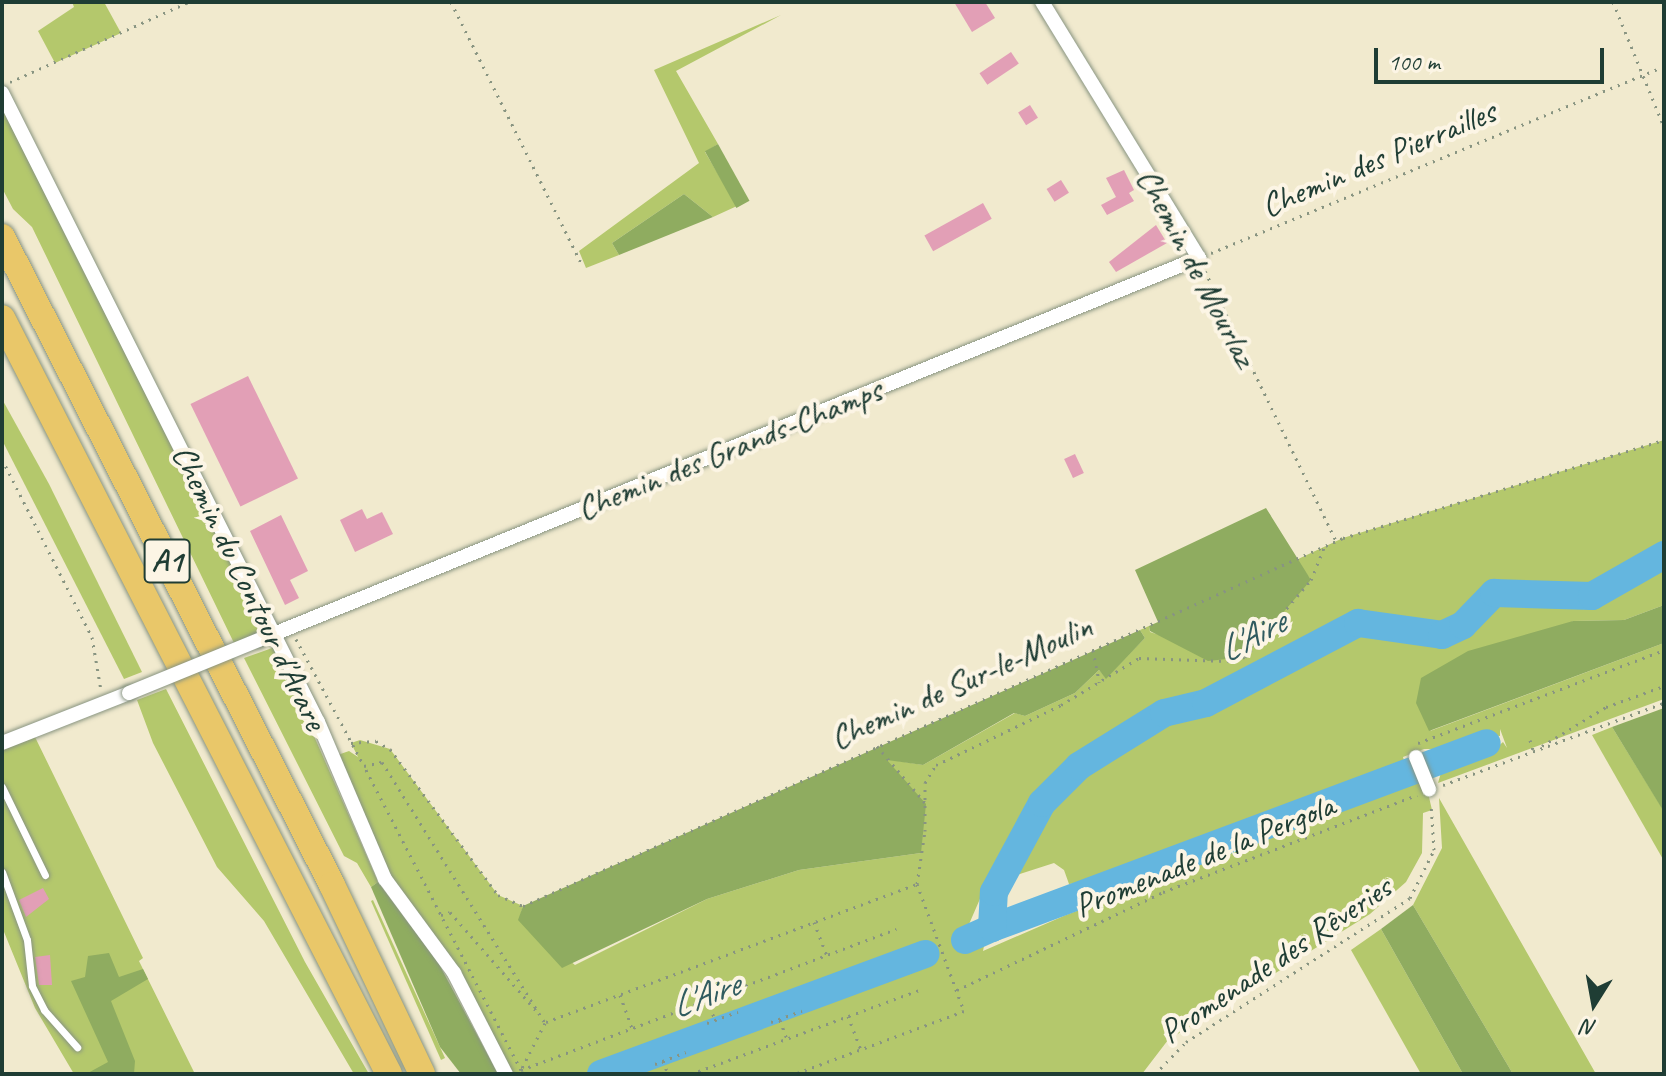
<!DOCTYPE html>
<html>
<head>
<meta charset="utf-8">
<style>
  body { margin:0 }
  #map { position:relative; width:1666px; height:1076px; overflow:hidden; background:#f1eace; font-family:Caveat,sans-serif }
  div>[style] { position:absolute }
  .green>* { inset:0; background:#b4c86c }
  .forest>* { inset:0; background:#8fac60; transform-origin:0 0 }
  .river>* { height:28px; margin:-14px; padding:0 14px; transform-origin:14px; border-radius:14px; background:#64b6df }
  .building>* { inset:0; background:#e29fb6; transform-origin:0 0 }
  .path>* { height:3px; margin-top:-1.5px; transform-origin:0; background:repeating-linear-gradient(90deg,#889481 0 2px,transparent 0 8px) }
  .roads { filter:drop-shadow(0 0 2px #889481) drop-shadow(0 0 2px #889481) }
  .lane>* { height:7px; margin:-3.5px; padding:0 3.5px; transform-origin:3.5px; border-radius:3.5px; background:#fff }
  .street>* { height:14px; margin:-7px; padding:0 7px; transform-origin:7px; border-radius:7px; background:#fff }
  .highway>* { height:26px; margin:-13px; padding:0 13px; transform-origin:13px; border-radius:13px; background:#e9c769 }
  .bridges { filter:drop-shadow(0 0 2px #889481) drop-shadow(0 0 2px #889481) }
  .street-bridge>* { height:14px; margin:-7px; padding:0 7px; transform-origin:7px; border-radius:7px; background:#fff }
  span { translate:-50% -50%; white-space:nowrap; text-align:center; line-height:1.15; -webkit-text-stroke:8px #fcf5e5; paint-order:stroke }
  .shield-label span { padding:2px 6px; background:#fcf5e5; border:2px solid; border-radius:6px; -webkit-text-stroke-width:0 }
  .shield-label { font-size:32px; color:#1f3d34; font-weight:700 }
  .street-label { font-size:34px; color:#1f3d34 }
  .water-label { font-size:36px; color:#305b5f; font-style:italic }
  .frame { position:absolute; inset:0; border:4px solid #1f3d34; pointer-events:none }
  .north { position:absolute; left:1554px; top:964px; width:80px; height:80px; -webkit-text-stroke:6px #fcf5e5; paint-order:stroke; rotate:191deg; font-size:22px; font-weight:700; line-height:32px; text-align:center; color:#1f3d34 }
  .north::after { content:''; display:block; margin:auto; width:28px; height:36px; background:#1f3d34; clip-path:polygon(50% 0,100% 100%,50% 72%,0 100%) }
  .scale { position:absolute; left:1374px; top:48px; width:230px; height:36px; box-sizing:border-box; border:4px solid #1f3d34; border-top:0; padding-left:10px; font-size:24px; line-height:28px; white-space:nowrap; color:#1f3d34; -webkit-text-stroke:6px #fcf5e5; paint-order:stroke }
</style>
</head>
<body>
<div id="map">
  <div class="green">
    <div style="clip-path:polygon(72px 2px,104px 2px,121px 33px,55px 63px,38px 31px,74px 7px)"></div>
    <div style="clip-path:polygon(781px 15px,676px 71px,718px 144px,705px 152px,737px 206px,713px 217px,684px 194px,612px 243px,619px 255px,586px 268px,579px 251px,699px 163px,654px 70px)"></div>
    <div style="clip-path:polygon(2px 104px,264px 630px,262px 632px,234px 643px,32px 227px,13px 209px,2px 188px)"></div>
    <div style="clip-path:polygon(2px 399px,49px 484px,142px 672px,124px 679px,2px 440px)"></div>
    <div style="clip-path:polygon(1664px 440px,1664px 605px,1624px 620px,1573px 621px,1430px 731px,1664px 643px,1664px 699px,1438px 783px,1442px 769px,1493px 751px,1503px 742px,1507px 748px,1500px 729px,1500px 736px,1487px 735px,1437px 755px,1435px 749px,1424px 749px,1403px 757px,1405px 764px,1156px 853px,1089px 882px,1069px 884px,1064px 870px,1054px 863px,986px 885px,963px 938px,984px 946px,983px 951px,1066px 915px,1425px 780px,1432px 810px,1423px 813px,1422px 853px,1406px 882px,1370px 914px,1168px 1040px,1142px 1074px,513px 1074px,468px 998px,405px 911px,332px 757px,349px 751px,358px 757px,351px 743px,360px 740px,390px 749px,498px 895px,523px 906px,519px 920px,575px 965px,707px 899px,799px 870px,921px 853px,886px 759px,923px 765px,1015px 713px,1025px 716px,1075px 693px,1099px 670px,1106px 678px,1145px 638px,1140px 630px,1149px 626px,1150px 632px,1237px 660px,1311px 580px,1296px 560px,1343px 538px)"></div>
    <div style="clip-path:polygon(275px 647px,378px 882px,371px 887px,357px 863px,344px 856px,244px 658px)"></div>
    <div style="clip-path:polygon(166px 689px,305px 962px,369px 1074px,354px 1074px,264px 921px,217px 867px,153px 743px,137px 700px)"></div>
    <div style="clip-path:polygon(1612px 727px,1664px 811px,1664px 861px,1592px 735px)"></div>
    <div style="clip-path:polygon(35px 737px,143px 958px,139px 961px,195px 1074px,74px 1074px,35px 1008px,2px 927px,2px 749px)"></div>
    <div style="clip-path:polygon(1439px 798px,1596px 1074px,1513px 1074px,1413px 905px,1442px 848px)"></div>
    <div style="clip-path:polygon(373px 900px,445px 1058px,441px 1060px,371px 901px)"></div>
    <div style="clip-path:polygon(1381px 929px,1463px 1074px,1421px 1074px,1351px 950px)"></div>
  </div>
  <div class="forest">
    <div style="left:718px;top:144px;width:65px;height:15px;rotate:61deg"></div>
    <div style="clip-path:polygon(684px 194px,713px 217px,619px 255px,612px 243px)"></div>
    <div style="clip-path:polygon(1266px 508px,1311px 580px,1245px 657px,1208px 661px,1150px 631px,1149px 626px,1158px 622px,1135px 570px)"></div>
    <div style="clip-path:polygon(1664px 605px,1664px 643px,1429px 731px,1416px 703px,1421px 678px,1468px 651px,1573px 621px,1624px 620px)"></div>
    <div style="clip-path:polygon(1140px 630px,1145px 638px,1106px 679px,1099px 670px,1075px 693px,1025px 716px,1014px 713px,923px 765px,887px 760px,926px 804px,921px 853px,799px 870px,707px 899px,562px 968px,518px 920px,523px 906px)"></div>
    <div style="clip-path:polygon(1664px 708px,1664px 812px,1612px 727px)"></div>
    <div style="clip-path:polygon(378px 882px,439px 964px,498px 1074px,461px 1074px,440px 1047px,371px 887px)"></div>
    <div style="clip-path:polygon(1413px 905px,1513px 1074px,1463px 1074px,1381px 929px)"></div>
    <div style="clip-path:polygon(109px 953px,119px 977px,143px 969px,148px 979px,111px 1001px,135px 1061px,134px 1074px,86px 1074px,108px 1062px,71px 981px,85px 977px,88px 956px)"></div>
  </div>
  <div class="river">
    <div style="left:992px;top:928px;width:528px;rotate:-20.49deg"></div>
    <div style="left:965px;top:940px;width:30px;rotate:-24deg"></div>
    <div style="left:992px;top:928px;width:36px;rotate:-87deg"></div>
    <div style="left:994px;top:892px;width:101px;rotate:-61.7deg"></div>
    <div style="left:1042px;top:803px;width:52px;rotate:-45deg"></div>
    <div style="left:1079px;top:766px;width:100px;rotate:-31.9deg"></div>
    <div style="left:1164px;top:713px;width:43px;rotate:-13.4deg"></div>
    <div style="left:1206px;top:703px;width:172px;rotate:-27.8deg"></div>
    <div style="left:1358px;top:623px;width:85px;rotate:8.1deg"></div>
    <div style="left:1442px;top:635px;width:23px;rotate:-25deg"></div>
    <div style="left:1463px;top:625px;width:45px;rotate:-45.9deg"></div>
    <div style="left:1494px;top:593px;width:98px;rotate:1.8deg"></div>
    <div style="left:1592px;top:596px;width:83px;rotate:-29.7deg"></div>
    <div style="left:601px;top:1074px;width:346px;rotate:-20.3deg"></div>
  </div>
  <div class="building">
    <div style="clip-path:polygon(954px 2px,985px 2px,995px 18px,972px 32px)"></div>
    <div style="left:1011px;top:52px;width:14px;height:38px;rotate:56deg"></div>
    <div style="left:1030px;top:105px;width:15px;height:14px;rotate:58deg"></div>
    <div style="clip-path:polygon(1124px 170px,1134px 190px,1129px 193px,1134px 201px,1107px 215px,1101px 205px,1116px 197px,1106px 178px)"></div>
    <div style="left:1061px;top:180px;width:15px;height:17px;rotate:58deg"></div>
    <div style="left:983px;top:203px;width:18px;height:67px;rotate:61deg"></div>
    <div style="clip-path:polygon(1156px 225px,1167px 243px,1116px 272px,1109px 262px)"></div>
    <div style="left:248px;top:376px;width:114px;height:64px;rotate:64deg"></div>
    <div style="left:1075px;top:454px;width:21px;height:12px;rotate:65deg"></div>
    <div style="clip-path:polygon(362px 509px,367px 519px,382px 512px,393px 534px,355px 552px,340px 520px)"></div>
    <div style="clip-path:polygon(281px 515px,308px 571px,290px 580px,299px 598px,285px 605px,250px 531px)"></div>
    <div style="clip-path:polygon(43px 888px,49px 899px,26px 917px,19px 900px)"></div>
    <div style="clip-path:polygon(50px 955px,52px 985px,39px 985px,35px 957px)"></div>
  </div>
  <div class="path">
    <div style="left:451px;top:2px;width:294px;rotate:63.5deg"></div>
    <div style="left:1613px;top:2px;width:135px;rotate:67.8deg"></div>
    <div style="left:10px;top:82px;width:196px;rotate:-24.1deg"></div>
    <div style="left:1211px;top:253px;width:490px;rotate:-22.4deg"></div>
    <div style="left:1205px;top:271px;width:300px;rotate:64.1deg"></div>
    <div style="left:2px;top:459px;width:199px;rotate:63.2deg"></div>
    <div style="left:92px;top:637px;width:54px;rotate:80.4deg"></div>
    <div style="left:296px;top:639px;width:144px;rotate:61.8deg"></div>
    <div style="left:1093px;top:650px;width:33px;rotate:79deg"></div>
    <div style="left:1530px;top:740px;width:10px;rotate:73deg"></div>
    <div style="left:351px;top:743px;width:25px;rotate:-5deg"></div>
    <div style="left:376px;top:741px;width:16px;rotate:30deg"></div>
    <div style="left:390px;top:749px;width:182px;rotate:53.5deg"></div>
    <div style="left:498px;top:895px;width:27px;rotate:24deg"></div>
    <div style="left:523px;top:906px;width:899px;rotate:-24.17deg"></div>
    <div style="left:1343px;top:538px;width:336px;rotate:-17deg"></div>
    <div style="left:1418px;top:743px;width:263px;rotate:-20.7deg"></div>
    <div style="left:877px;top:746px;width:76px;rotate:49.8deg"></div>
    <div style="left:1542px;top:746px;width:75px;rotate:-31.4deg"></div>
    <div style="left:1606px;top:707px;width:62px;rotate:-19.9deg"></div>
    <div style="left:382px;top:762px;width:308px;rotate:58deg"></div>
    <div style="left:545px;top:1023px;width:53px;rotate:117.1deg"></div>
    <div style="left:521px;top:1070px;width:342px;rotate:-117.3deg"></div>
    <div style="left:364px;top:766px;width:18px;rotate:-13deg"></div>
    <div style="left:1443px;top:785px;width:236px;rotate:-20.4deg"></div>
    <div style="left:917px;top:884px;width:54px;rotate:-81.4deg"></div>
    <div style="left:925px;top:831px;width:48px;rotate:-90deg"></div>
    <div style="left:925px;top:783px;width:21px;rotate:-59deg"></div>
    <div style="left:936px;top:765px;width:139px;rotate:-25.6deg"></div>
    <div style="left:1061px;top:705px;width:91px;rotate:-31.1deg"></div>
    <div style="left:1139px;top:658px;width:88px;rotate:2deg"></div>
    <div style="left:1227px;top:661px;width:18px;rotate:-13deg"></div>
    <div style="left:1245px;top:657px;width:101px;rotate:-49.4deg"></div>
    <div style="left:1311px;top:580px;width:37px;rotate:-68deg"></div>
    <div style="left:1151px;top:884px;width:35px;rotate:-20deg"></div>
    <div style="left:441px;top:915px;width:9px;rotate:-18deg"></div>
    <div style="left:450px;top:912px;width:134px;rotate:48.9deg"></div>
    <div style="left:814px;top:922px;width:36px;rotate:69deg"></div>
    <div style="left:957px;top:990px;width:228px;rotate:-25.4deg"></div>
    <div style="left:1163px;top:892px;width:272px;rotate:-20.9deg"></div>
    <div style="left:620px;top:995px;width:35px;rotate:70deg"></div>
    <div style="left:707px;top:999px;width:22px;rotate:69deg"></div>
    <div style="left:848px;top:1016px;width:36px;rotate:69deg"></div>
    <div style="left:780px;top:1020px;width:20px;rotate:70deg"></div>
    <div style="left:546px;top:1022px;width:396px;rotate:-20.4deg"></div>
    <div style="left:917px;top:884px;width:135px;rotate:69.7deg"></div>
    <div style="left:964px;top:1011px;width:180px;rotate:159.6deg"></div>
    <div style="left:771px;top:1022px;width:33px;rotate:-20deg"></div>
    <div style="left:707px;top:1023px;width:33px;rotate:-20deg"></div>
    <div style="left:663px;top:1061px;width:14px;rotate:69deg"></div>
    <div style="left:655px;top:1064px;width:33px;rotate:-21deg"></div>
    <div style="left:521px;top:1070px;width:401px;rotate:-20.6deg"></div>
    <div style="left:691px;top:1074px;width:243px;rotate:-20.2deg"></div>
    <div style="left:1155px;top:1074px;width:45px;rotate:-45.9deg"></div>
    <div style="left:1186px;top:1042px;width:266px;rotate:-32.7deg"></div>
    <div style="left:1410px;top:898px;width:54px;rotate:-63.4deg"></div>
    <div style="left:1434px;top:850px;width:47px;rotate:-93.7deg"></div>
  </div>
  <div class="roads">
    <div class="lane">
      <div style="left:2px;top:787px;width:98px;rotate:64deg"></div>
      <div style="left:2px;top:872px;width:72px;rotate:69.8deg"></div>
      <div style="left:27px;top:940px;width:46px;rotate:83.8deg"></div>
      <div style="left:32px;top:986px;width:27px;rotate:63deg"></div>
      <div style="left:44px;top:1010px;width:50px;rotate:48.3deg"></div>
    </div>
    <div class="street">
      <div style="left:2px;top:93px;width:704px;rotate:63.33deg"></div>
      <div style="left:318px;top:722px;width:171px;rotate:66.9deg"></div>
      <div style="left:385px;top:879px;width:117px;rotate:53.7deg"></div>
      <div style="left:454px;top:973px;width:114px;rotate:62.8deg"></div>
      <div style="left:259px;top:640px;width:1015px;rotate:-22.12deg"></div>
      <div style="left:1199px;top:258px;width:300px;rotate:-121.5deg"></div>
      <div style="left:2px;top:743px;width:136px;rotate:-21.5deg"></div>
      <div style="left:1416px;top:757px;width:35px;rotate:68deg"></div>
    </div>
    <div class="highway">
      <div style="left:2px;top:237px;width:727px;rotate:63.01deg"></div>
      <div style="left:332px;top:885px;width:209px;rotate:64.5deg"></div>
      <div style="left:2px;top:318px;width:849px;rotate:62.89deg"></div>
    </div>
  </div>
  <div class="bridges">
    <div class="street-bridge">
      <div style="left:129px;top:693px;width:140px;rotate:-22.2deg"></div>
    </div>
  </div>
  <div class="shield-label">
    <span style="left:167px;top:561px">A1</span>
  </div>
  <div class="street-label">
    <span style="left:1378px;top:158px;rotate:-23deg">Chemin des Pierrailles</span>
    <span style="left:1197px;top:267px;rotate:62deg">Chemin de Mourlaz</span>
    <span style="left:729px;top:449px;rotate:-22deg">Chemin des Grands-Champs</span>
    <span style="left:250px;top:587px;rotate:64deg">Chemin du Contour d'Arare</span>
    <span style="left:961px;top:682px;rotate:-24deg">Chemin de Sur-le-Moulin</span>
    <span style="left:1204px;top:855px;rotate:-22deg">Promenade de la Pergola</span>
    <span style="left:1275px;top:959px;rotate:-34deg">Promenade des Rêveries</span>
  </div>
  <div class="water-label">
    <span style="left:1252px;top:636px;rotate:-28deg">L'Aire</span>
    <span style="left:705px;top:995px;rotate:-20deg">L'Aire</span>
  </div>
  <div class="frame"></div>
  <div class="north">N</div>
  <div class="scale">100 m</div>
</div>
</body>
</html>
